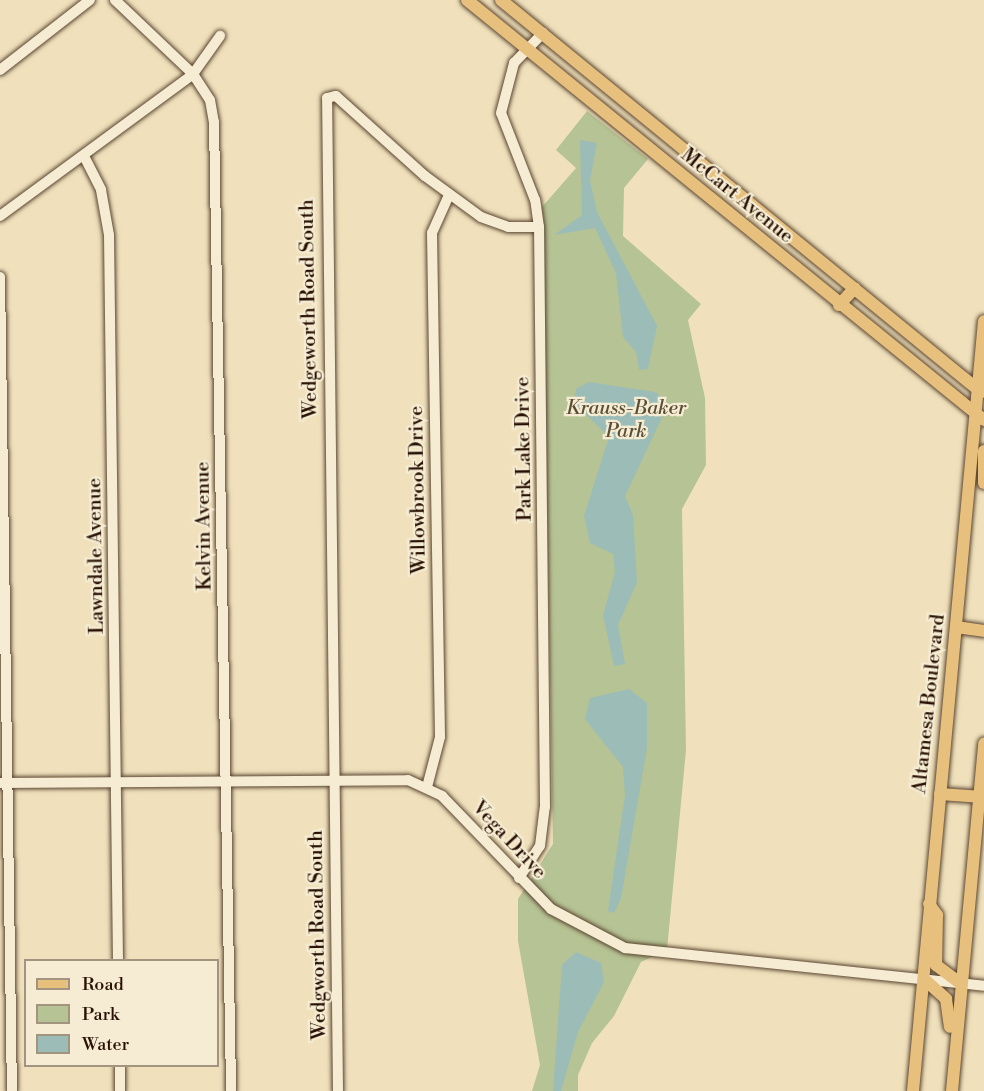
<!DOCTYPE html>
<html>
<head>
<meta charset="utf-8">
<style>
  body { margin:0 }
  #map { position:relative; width:984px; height:1091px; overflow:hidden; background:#f0e1bc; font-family:"Libre Bodoni",serif }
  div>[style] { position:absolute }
  .green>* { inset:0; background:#b6c394 }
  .water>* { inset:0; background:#9bbcb7 }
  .roads { filter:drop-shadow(0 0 2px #5a4531) drop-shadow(0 0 2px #5a4531) }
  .minor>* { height:10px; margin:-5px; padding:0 5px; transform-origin:5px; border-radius:5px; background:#f5ecd3 }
  .major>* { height:12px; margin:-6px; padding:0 6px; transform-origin:6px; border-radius:6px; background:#e8c07e }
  span { translate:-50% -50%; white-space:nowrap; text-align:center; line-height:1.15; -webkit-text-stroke:4.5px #f5ecd3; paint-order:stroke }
  .street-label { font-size:20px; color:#281103 }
  .park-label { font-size:20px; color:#5a4f36; font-style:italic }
  .legend { position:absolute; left:24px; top:959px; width:195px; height:108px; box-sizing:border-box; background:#f5ecd3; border:2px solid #a39480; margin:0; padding:8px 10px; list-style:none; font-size:18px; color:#281103 }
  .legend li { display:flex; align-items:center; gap:12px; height:30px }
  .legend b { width:30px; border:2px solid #a39480 }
</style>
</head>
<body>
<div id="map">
  <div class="green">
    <div style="clip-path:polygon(587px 111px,648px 159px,624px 188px,623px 236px,701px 304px,688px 320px,705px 398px,706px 465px,682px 509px,686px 750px,667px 950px,641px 962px,614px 1016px,592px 1043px,578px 1075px,578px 1091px,532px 1091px,540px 1065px,518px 941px,518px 899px,553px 844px,542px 207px,576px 168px,556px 150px)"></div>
  </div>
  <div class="water">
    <div style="clip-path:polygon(580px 140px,597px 143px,590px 181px,597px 212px,657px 326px,648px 369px,639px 370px,636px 352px,623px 337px,616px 273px,595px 228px,554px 235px,582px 215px)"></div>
    <div style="clip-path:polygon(589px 382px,655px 392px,663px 398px,666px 409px,625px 496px,633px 515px,637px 582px,618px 625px,625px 664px,614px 666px,603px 615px,615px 572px,613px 554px,590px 543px,584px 516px,609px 437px,574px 403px,576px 389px)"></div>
    <div style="clip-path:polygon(629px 689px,647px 703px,647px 748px,621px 898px,614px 913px,608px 911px,625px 795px,623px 767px,585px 719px,590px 698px)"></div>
    <div style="clip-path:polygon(576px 952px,601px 963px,604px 982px,578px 1032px,561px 1091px,553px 1091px,562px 965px)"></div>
  </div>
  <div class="roads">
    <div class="minor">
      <div style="left:115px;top:0;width:108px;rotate:43.5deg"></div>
      <div style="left:193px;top:74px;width:31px;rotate:57deg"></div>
      <div style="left:210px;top:100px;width:22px;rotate:80deg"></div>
      <div style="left:214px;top:122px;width:969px;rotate:88.99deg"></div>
      <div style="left:0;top:70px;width:114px;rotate:-37.9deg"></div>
      <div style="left:84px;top:156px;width:38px;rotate:63deg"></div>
      <div style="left:101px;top:190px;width:46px;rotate:79.9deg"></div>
      <div style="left:109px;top:235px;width:725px;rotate:89.29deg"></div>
      <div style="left:0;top:216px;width:240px;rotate:-36.3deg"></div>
      <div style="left:193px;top:74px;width:47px;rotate:-54.6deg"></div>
      <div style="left:0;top:277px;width:814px;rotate:89.16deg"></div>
      <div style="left:0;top:783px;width:408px;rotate:-0.4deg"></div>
      <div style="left:408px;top:780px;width:38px;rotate:25deg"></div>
      <div style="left:442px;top:796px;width:157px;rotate:46deg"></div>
      <div style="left:551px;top:909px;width:84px;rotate:27.8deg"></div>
      <div style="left:625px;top:948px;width:361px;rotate:6deg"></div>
      <div style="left:427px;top:787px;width:52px;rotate:-75.4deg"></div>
      <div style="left:440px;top:737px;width:504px;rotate:-90.91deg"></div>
      <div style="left:432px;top:233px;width:42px;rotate:-65.9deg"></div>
      <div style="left:519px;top:878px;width:38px;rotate:-57deg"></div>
      <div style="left:540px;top:846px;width:39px;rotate:-83deg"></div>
      <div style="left:545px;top:807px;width:580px;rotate:-90.59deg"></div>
      <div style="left:539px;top:227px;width:27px;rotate:-98deg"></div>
      <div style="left:535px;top:200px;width:93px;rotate:-111.3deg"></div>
      <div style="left:501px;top:113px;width:52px;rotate:-75.4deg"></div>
      <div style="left:514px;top:63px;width:42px;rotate:-46deg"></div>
      <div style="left:120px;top:1066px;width:25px;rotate:90deg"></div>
      <div style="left:338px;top:1091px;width:993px;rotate:-90.63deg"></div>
      <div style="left:327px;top:98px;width:9px;rotate:-13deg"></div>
      <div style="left:336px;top:96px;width:120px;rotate:42deg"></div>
      <div style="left:425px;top:176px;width:69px;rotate:36.2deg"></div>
      <div style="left:481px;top:217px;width:29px;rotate:20deg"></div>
      <div style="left:508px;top:227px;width:31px"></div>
    </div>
    <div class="major">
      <div style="left:467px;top:0;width:666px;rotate:39.09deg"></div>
      <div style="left:501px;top:0;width:620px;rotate:39.24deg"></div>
      <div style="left:839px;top:305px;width:23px;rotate:-47deg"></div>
      <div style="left:984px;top:451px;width:32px;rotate:90deg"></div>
      <div style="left:956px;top:627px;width:28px;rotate:8deg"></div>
      <div style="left:940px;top:794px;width:39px;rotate:4deg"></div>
      <div style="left:929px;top:904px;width:14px;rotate:54deg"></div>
      <div style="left:937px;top:915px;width:50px;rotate:91.1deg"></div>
      <div style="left:936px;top:965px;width:31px;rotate:37deg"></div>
      <div style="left:924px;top:979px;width:30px;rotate:42deg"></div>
      <div style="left:946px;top:999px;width:28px;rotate:82deg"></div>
      <div style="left:913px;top:1091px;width:773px;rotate:-84.73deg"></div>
      <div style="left:952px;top:1091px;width:349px;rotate:-84.7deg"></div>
    </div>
  </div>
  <div class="street-label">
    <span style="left:737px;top:196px;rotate:39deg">McCart Avenue</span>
    <span style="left:309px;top:309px;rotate:-91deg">Wedgeworth Road South</span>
    <span style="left:524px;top:449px;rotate:-91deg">Park Lake Drive</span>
    <span style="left:418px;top:490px;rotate:-91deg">Willowbrook Drive</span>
    <span style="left:204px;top:526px;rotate:-91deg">Kelvin Avenue</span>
    <span style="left:96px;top:556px;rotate:-91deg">Lawndale Avenue</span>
    <span style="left:929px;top:704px;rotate:-84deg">Altamesa Boulevard</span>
    <span style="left:509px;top:840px;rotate:47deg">Vega Drive</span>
    <span style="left:318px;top:935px;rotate:-91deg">Wedgworth Road South</span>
  </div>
  <div class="park-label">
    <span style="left:626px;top:420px">Krauss-Baker<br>Park</span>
  </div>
  <ul class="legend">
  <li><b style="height:8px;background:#e8c07e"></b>Road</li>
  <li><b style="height:16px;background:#b6c394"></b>Park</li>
  <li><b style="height:16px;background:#9bbcb7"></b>Water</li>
  </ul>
</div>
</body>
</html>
